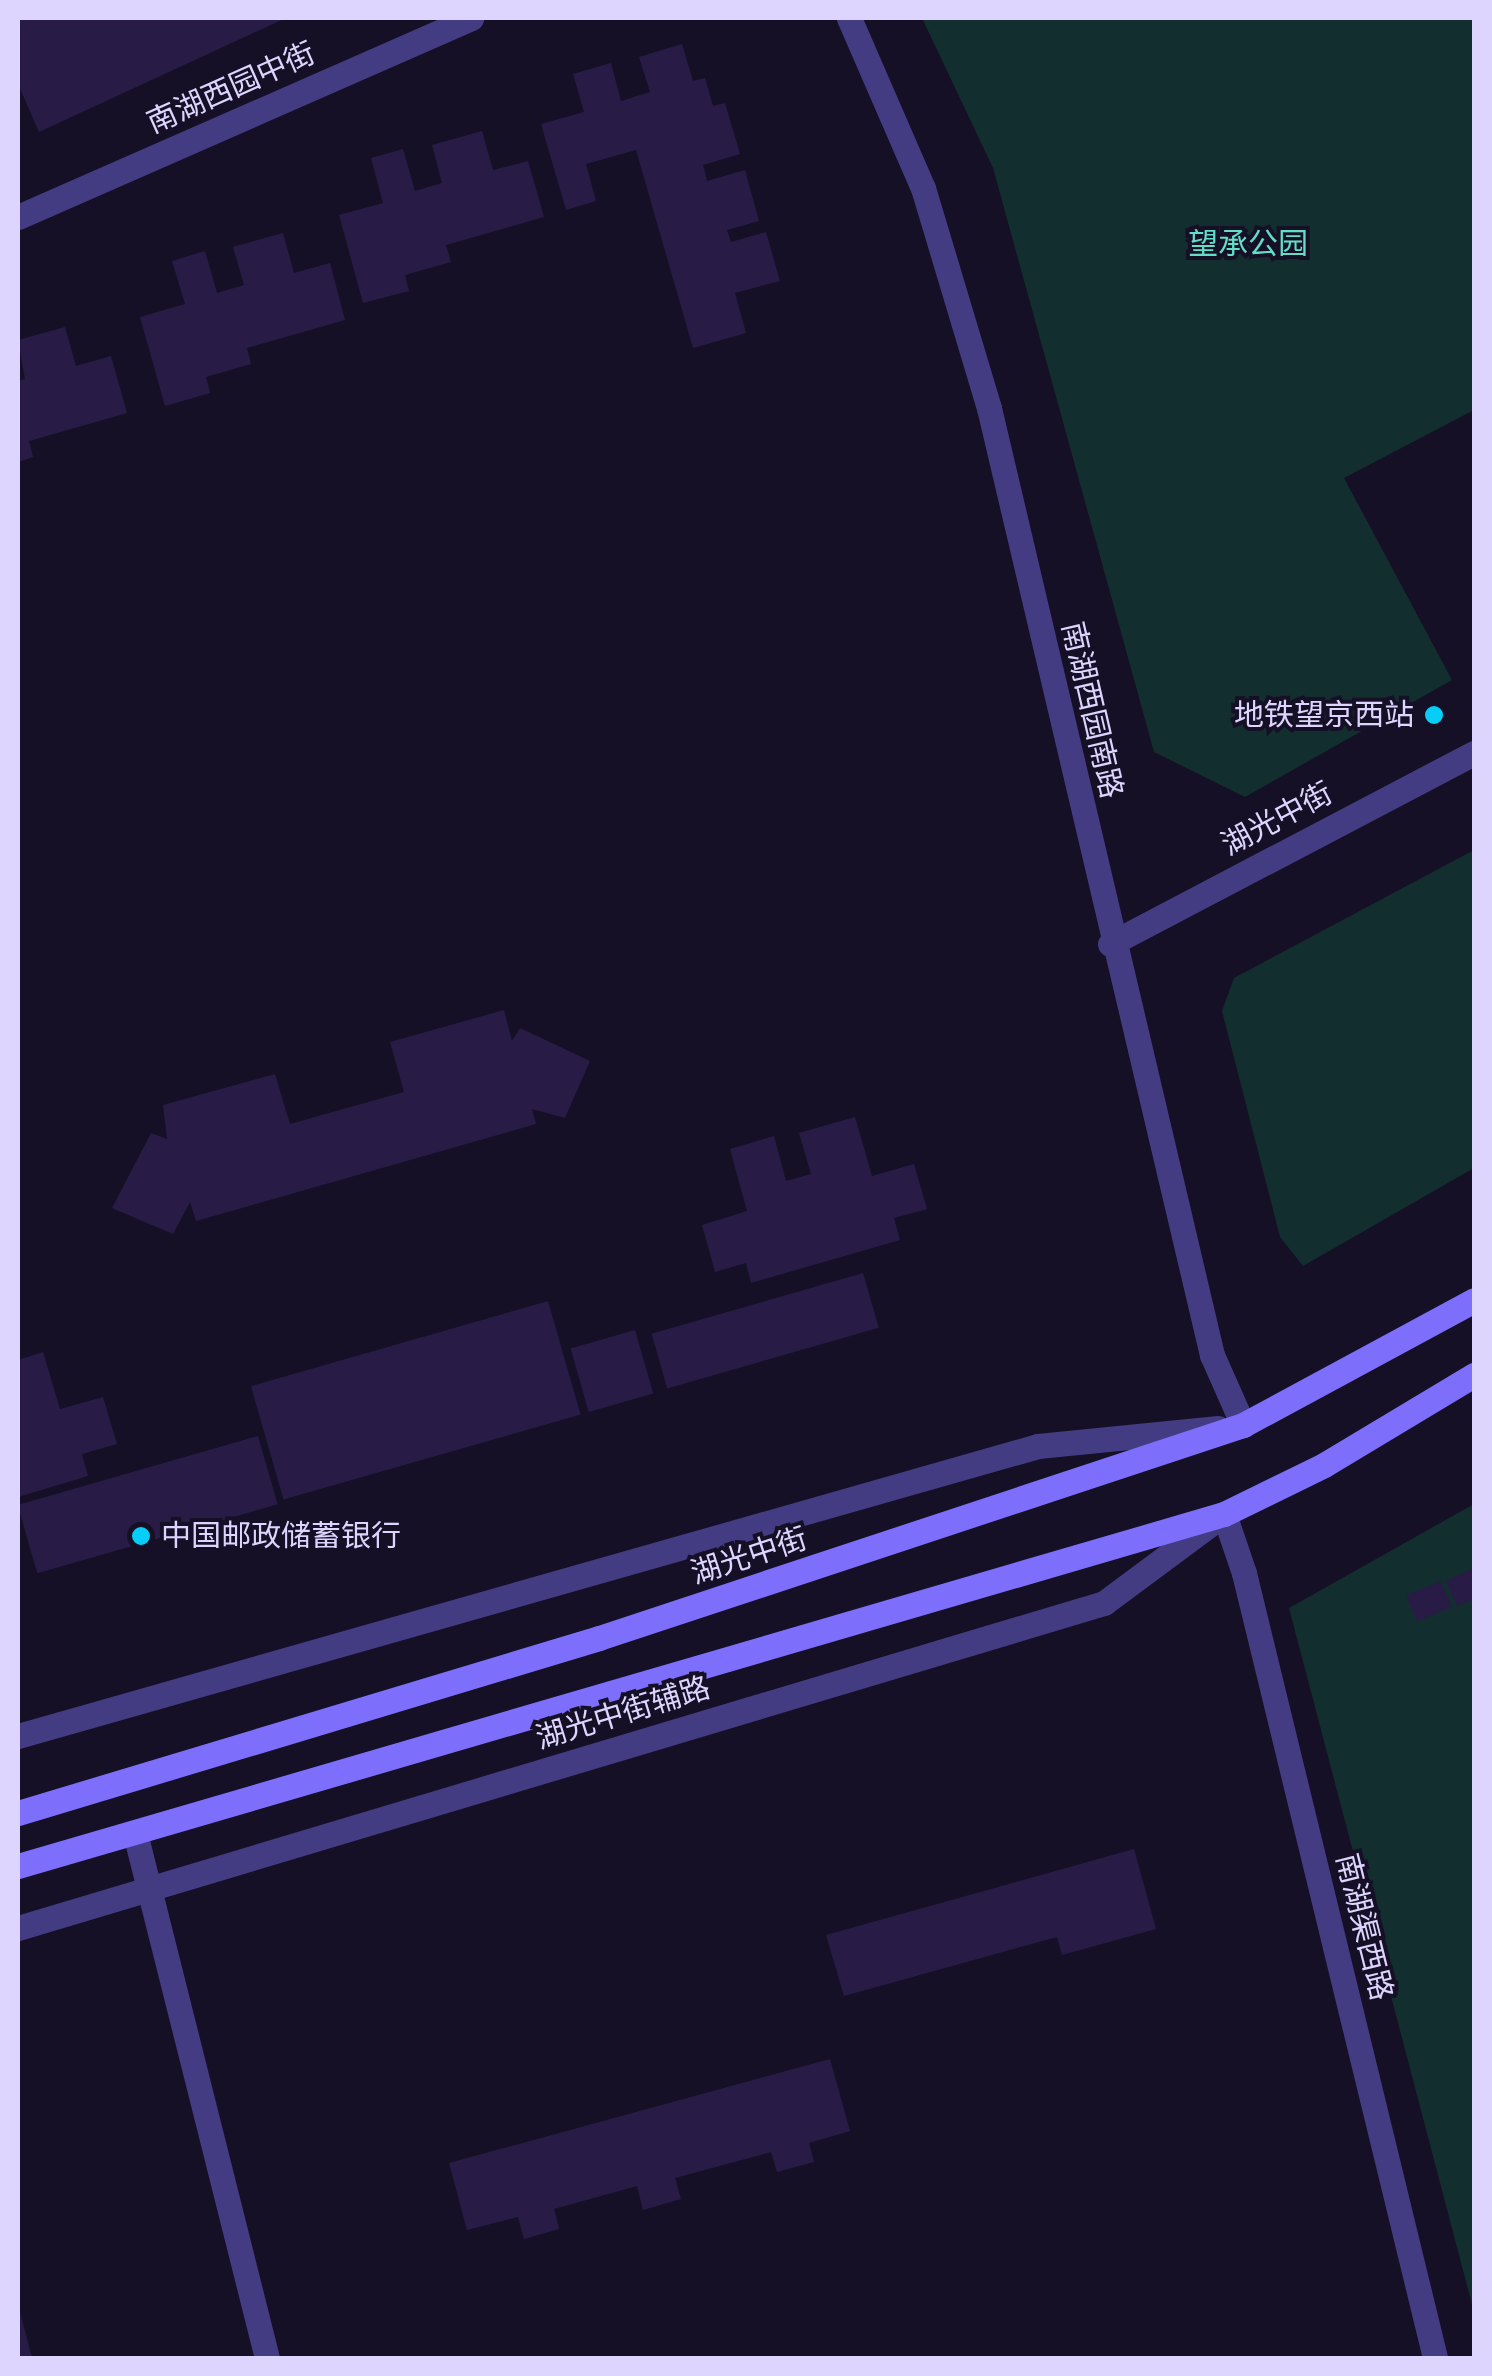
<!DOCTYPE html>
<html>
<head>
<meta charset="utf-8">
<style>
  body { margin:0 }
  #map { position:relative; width:1492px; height:2376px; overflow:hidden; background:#151026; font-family:"Roboto Condensed","Noto Sans SC",sans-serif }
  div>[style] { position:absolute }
  .green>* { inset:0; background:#132e2f }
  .building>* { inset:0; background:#281c46; transform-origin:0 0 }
  .minor>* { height:25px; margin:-12.5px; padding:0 12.5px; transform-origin:12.5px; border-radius:12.5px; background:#443c83 }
  .tertiary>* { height:25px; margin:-12.5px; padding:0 12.5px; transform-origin:12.5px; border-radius:12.5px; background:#443c83 }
  .secondary>* { height:25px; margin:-12.5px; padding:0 12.5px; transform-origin:12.5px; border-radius:12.5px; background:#7d6ffb }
  .dots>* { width:28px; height:28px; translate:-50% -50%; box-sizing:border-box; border:5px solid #151026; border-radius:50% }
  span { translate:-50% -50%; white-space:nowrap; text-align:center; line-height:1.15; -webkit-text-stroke:8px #151026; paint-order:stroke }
  .street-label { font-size:30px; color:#ddd5fe }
  .park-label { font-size:30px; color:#62ddc8 }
  .poi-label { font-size:30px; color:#ddd5fe }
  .right { translate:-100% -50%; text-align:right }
  .left { translate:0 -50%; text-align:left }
  .frame { position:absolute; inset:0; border:20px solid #ddd5fe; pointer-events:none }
</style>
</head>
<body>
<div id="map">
  <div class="green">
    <div style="clip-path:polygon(922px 18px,1474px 18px,1474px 410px,1344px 478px,1452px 680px,1245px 797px,1154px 752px,993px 168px)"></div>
    <div style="clip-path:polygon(1474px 850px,1474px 1168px,1303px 1266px,1280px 1237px,1222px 1011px,1234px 978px)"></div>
    <div style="clip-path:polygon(1474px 1504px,1474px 2312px,1289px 1608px)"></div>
  </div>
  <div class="building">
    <div style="clip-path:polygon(18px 18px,286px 18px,39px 132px,18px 84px)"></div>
    <div style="clip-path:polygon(682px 44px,693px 81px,705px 78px,713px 106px,725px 103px,740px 154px,703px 165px,707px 181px,745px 170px,759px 221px,727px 230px,731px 242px,766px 232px,780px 281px,735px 293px,746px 333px,693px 348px,636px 150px,586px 164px,596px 201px,566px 210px,541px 124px,584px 112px,573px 74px,611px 63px,621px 101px,650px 92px,639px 57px)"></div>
    <div style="clip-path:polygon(482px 131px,493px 170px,528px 161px,544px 217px,446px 245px,451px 262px,405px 275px,409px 291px,363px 303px,339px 215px,383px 203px,371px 158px,403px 149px,415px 191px,442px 183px,432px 145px)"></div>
    <div style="clip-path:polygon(283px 233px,294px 273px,330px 263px,345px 320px,247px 348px,251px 364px,206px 377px,210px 393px,165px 406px,140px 317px,185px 304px,172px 261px,205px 251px,217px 293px,244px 285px,233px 247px)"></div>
    <div style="clip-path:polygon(65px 327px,76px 366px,111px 356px,127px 413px,29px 441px,33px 457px,18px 462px,18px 381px,25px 379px,18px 340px)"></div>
    <div style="clip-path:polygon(504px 1010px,512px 1041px,520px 1028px,590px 1061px,565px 1118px,532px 1109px,536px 1124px,196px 1221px,190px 1202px,173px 1234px,112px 1208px,151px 1133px,167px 1139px,163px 1105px,275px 1074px,290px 1124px,404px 1092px,390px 1042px)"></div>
    <div style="clip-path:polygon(855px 1117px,872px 1176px,914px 1164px,927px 1209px,894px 1218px,900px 1240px,751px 1283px,746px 1263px,715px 1272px,702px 1225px,747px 1211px,730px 1149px,774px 1136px,786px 1181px,811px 1174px,799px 1133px)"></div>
    <div style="left:863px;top:1273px;width:57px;height:220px;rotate:74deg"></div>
    <div style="left:548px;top:1301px;width:118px;height:309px;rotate:74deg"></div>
    <div style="left:635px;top:1330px;width:66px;height:67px;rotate:74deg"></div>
    <div style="clip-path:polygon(43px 1352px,60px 1409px,103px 1397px,117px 1444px,82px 1454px,88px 1476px,18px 1497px,18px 1360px)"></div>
    <div style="left:258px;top:1436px;width:71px;height:250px;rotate:74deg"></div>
    <div style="clip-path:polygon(1474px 1568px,1474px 1599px,1457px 1606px,1446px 1581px)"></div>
    <div style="left:1441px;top:1581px;width:28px;height:38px;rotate:67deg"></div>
    <div style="clip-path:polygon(1134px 1849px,1156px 1929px,1062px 1955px,1057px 1937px,844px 1996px,826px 1935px)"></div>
    <div style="clip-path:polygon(830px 2059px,850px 2131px,809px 2143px,814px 2162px,777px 2172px,771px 2152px,675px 2178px,681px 2199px,643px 2210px,637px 2186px,554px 2209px,559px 2229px,524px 2239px,518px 2217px,467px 2230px,449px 2163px)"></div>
    <div style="clip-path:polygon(18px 2308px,19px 2308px,32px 2358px,18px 2358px)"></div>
  </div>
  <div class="minor">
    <div style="left:18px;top:1736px;width:1060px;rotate:-15.87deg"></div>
    <div style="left:1038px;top:1446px;width:181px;rotate:-5.7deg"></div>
    <div style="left:135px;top:1833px;width:541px;rotate:75.89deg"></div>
    <div style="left:18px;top:1928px;width:1134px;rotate:-16.66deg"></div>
    <div style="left:1104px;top:1603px;width:146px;rotate:-36.6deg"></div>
  </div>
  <div class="tertiary">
    <div style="left:849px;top:18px;width:185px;rotate:66.5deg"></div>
    <div style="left:923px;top:188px;width:230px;rotate:73.3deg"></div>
    <div style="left:989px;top:408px;width:973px;rotate:76.75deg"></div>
    <div style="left:1212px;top:1355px;width:77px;rotate:66.1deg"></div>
    <div style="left:18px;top:217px;width:495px;rotate:-23.7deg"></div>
    <div style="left:1110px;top:944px;width:411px;rotate:-27.7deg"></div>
    <div style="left:1224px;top:1514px;width:62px;rotate:71.3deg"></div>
    <div style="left:1244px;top:1573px;width:808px;rotate:76.32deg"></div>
  </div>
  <div class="secondary">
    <div style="left:18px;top:1813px;width:607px;rotate:-16.76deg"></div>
    <div style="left:599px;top:1638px;width:678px;rotate:-18.3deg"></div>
    <div style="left:1243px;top:1425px;width:263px;rotate:-28.4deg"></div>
    <div style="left:18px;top:1866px;width:1256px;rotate:-16.27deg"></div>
    <div style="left:1224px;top:1514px;width:111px;rotate:-26.1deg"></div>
    <div style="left:1324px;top:1465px;width:175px;rotate:-31deg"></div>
  </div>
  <div class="dots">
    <div style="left:1434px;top:715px;background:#07cef9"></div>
    <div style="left:141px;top:1536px;background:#07cef9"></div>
  </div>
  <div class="street-label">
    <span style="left:231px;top:88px;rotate:-24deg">南湖西园中街</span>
    <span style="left:1092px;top:710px;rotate:77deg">南湖西园南路</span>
    <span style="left:1277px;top:819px;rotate:-28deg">湖光中街</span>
    <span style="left:749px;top:1556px;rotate:-18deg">湖光中街</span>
    <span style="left:623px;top:1713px;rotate:-17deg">湖光中街辅路</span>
    <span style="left:1364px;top:1927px;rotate:76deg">南湖渠西路</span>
  </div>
  <div class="park-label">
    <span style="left:1248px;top:244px">望承公园</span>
  </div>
  <div class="poi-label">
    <span class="right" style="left:1414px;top:715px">地铁望京西站</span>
    <span class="left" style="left:161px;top:1536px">中国邮政储蓄银行</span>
  </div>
  <div class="frame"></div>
</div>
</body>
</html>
